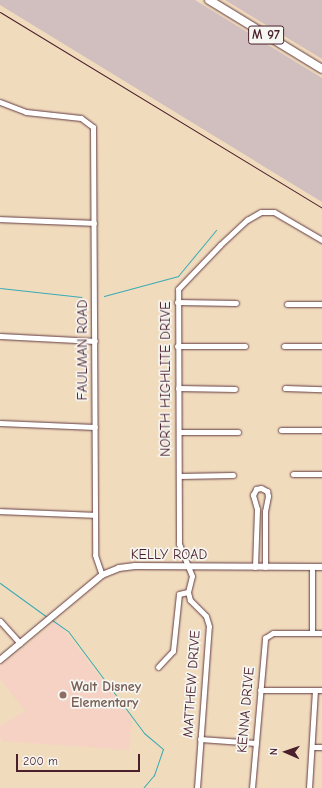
<!DOCTYPE html>
<html>
<head>
<meta charset="utf-8">
<style>
  body { margin:0 }
  #map { position:relative; width:322px; height:788px; overflow:hidden; background:#f1dbbd; font-family:"Comic Neue",sans-serif }
  div>[style] { position:absolute }
  .built>* { inset:0; background:#f6d2c5 }
  .industrial>* { inset:0; background:#d1bfbf }
  .stream>* { height:1px; margin:-0.5px; padding:0 0.5px; transform-origin:0.5px; border-radius:0.5px; background:#3aabb5 }
  .roads { filter:drop-shadow(0 0 1px #633b41) drop-shadow(0 0 1px #633b41) }
  .minor>* { height:5px; margin:-2.5px; padding:0 2.5px; transform-origin:2.5px; border-radius:2.5px; background:#fff }
  .tertiary>* { height:6px; margin:-3px; padding:0 3px; transform-origin:3px; border-radius:3px; background:#fff }
  .primary>* { height:8px; margin:-4px; padding:0 4px; transform-origin:4px; border-radius:4px; background:#fff }
  .rail>* { height:1px; margin:-0.5px; padding:0 0.5px; transform-origin:0.5px; border-radius:0.5px; background:#4a1f2b }
  .dots>* { width:11px; height:11px; translate:-50% -50%; box-sizing:border-box; border:2px solid #f6f6f2; border-radius:50% }
  span { translate:-50% -50%; white-space:nowrap; text-align:center; line-height:1.15; -webkit-text-stroke:3.5px #f6f6f2; paint-order:stroke }
  .shield-label span { padding:1px 3px; background:#f6f6f2; border:1px solid; border-radius:3px; -webkit-text-stroke-width:0 }
  .shield-label { font-size:13px; color:#4a1f2b; font-weight:700 }
  .street-label { font-size:14px; color:#4a1f2b }
  .education-label { font-size:14px; color:#785e54; font-weight:700 }
  .left { translate:0 -50%; text-align:left }
  .north { position:absolute; left:266px; top:732px; width:40px; height:40px; -webkit-text-stroke:3px #f6f6f2; paint-order:stroke; rotate:272deg; font-size:11px; font-weight:700; line-height:16px; text-align:center; color:#4a1f2b }
  .north::after { content:''; display:block; margin:auto; width:14px; height:18px; background:#4a1f2b; clip-path:polygon(50% 0,100% 100%,50% 72%,0 100%) }
  .scale { position:absolute; left:16px; top:754px; width:124px; height:18px; box-sizing:border-box; border:2px solid #4a1f2b; border-top:0; padding-left:5px; font-size:12px; line-height:14px; white-space:nowrap; color:#4a1f2b; -webkit-text-stroke:3px #f6f6f2; paint-order:stroke }
</style>
</head>
<body>
<div id="map">
  <div class="built">
    <div style="clip-path:polygon(57px 621px,132px 719px,129px 750px,2px 741px,0 738px,0 726px,25px 711px,0 679px,0 666px)"></div>
  </div>
  <div class="industrial">
    <div style="clip-path:polygon(0 0,195px 0,322px 78px,322px 202px,0 5px)"></div>
    <div style="clip-path:polygon(225px 0,322px 0,322px 59px,261px 22px)"></div>
  </div>
  <div class="stream">
    <div style="left:0;top:288px;width:82px;rotate:6.3deg"></div>
    <div style="left:104px;top:296px;width:77px;rotate:-15.1deg"></div>
    <div style="left:178px;top:276px;width:60px;rotate:-50.4deg"></div>
    <div style="left:0;top:583px;width:58px;rotate:35.9deg"></div>
    <div style="left:52px;top:620px;width:19px;rotate:35deg"></div>
    <div style="left:68px;top:631px;width:127px;rotate:53.3deg"></div>
    <div style="left:144px;top:733px;width:25px;rotate:40deg"></div>
    <div style="left:163px;top:749px;width:28px;rotate:109deg"></div>
    <div style="left:154px;top:775px;width:17px;rotate:130deg"></div>
  </div>
  <div class="roads">
    <div class="minor">
      <div style="left:0;top:102px;width:28px;rotate:21deg"></div>
      <div style="left:26px;top:112px;width:55px;rotate:6.2deg"></div>
      <div style="left:81px;top:118px;width:15px;rotate:37deg"></div>
      <div style="left:93px;top:127px;width:428px;rotate:89.7deg"></div>
      <div style="left:95px;top:555px;width:21px;rotate:71deg"></div>
      <div style="left:0;top:219px;width:94px;rotate:2.4deg"></div>
      <div style="left:177px;top:302px;width:59px;rotate:1deg"></div>
      <div style="left:287px;top:304px;width:35px"></div>
      <div style="left:0;top:336px;width:95px;rotate:3deg"></div>
      <div style="left:177px;top:346px;width:68px"></div>
      <div style="left:284px;top:346px;width:38px"></div>
      <div style="left:178px;top:388px;width:57px;rotate:1deg"></div>
      <div style="left:285px;top:388px;width:37px;rotate:2deg"></div>
      <div style="left:0;top:423px;width:95px;rotate:2.4deg"></div>
      <div style="left:281px;top:430px;width:41px"></div>
      <div style="left:179px;top:432px;width:59px"></div>
      <div style="left:293px;top:474px;width:29px"></div>
      <div style="left:179px;top:476px;width:54px;rotate:-1.1deg"></div>
      <div style="left:0;top:511px;width:95px;rotate:2.4deg"></div>
      <div style="left:255px;top:567px;width:58px;rotate:-88deg"></div>
      <div style="left:257px;top:509px;width:15px;rotate:-106deg"></div>
      <div style="left:253px;top:495px;width:7px;rotate:-63deg"></div>
      <div style="left:256px;top:489px;width:5px;rotate:-11deg"></div>
      <div style="left:261px;top:488px;width:7px;rotate:27deg"></div>
      <div style="left:267px;top:491px;width:5px;rotate:79deg"></div>
      <div style="left:268px;top:496px;width:15px;rotate:101deg"></div>
      <div style="left:265px;top:511px;width:56px;rotate:90deg"></div>
      <div style="left:312px;top:567px;width:66px;rotate:90deg"></div>
      <div style="left:0;top:621px;width:30px;rotate:48deg"></div>
      <div style="left:158px;top:667px;width:22px;rotate:-47deg"></div>
      <div style="left:173px;top:651px;width:57px;rotate:-84deg"></div>
      <div style="left:179px;top:594px;width:9px;rotate:-13deg"></div>
      <div style="left:260px;top:690px;width:62px"></div>
      <div style="left:200px;top:739px;width:56px;rotate:4.1deg"></div>
      <div style="left:313px;top:747px;width:9px"></div>
      <div style="left:197px;top:788px;width:162px;rotate:-85.8deg"></div>
      <div style="left:209px;top:626px;width:10px;rotate:-107deg"></div>
      <div style="left:206px;top:616px;width:23px;rotate:-135deg"></div>
      <div style="left:190px;top:600px;width:8px;rotate:-104deg"></div>
      <div style="left:188px;top:592px;width:16px;rotate:-76deg"></div>
      <div style="left:192px;top:576px;width:35px;rotate:-112deg"></div>
      <div style="left:179px;top:544px;width:255px;rotate:-90.2deg"></div>
      <div style="left:178px;top:289px;width:61px;rotate:-46.3deg"></div>
      <div style="left:220px;top:245px;width:37px;rotate:-43deg"></div>
      <div style="left:247px;top:220px;width:16px;rotate:-30deg"></div>
      <div style="left:261px;top:212px;width:13px"></div>
      <div style="left:274px;top:212px;width:56px;rotate:30.3deg"></div>
      <div style="left:252px;top:788px;width:151px;rotate:-85deg"></div>
      <div style="left:265px;top:638px;width:9px;rotate:-32deg"></div>
      <div style="left:273px;top:633px;width:49px"></div>
      <div style="left:309px;top:788px;width:98px;rotate:-86.5deg"></div>
    </div>
    <div class="tertiary">
      <div style="left:0;top:660px;width:133px;rotate:-39.8deg"></div>
      <div style="left:102px;top:575px;width:18px;rotate:-22deg"></div>
      <div style="left:119px;top:568px;width:16px;rotate:-7deg"></div>
      <div style="left:135px;top:566px;width:187px;rotate:0.3deg"></div>
    </div>
    <div class="primary">
      <div style="left:209px;top:0;width:132px;rotate:31.4deg"></div>
    </div>
  </div>
  <div class="rail">
    <div style="left:0;top:12px;width:377px;rotate:31.3deg"></div>
  </div>
  <div class="dots">
    <div style="left:63px;top:695px;background:#8d6e63"></div>
  </div>
  <div class="shield-label">
    <span style="left:266px;top:35px">M 97</span>
  </div>
  <div class="street-label">
    <span style="left:83px;top:350px;rotate:-90deg">FAULMAN ROAD</span>
    <span style="left:166px;top:379px;rotate:-90deg">NORTH HIGHLITE DRIVE</span>
    <span style="left:169px;top:555px">KELLY ROAD</span>
    <span style="left:192px;top:684px;rotate:-86deg">MATTHEW DRIVE</span>
    <span style="left:246px;top:710px;rotate:-85deg">KENNA DRIVE</span>
  </div>
  <div class="education-label">
    <span class="left" style="left:71px;top:695px">Walt Disney<br>Elementary</span>
  </div>
  <div class="north">N</div>
  <div class="scale">200 m</div>
</div>
</body>
</html>
